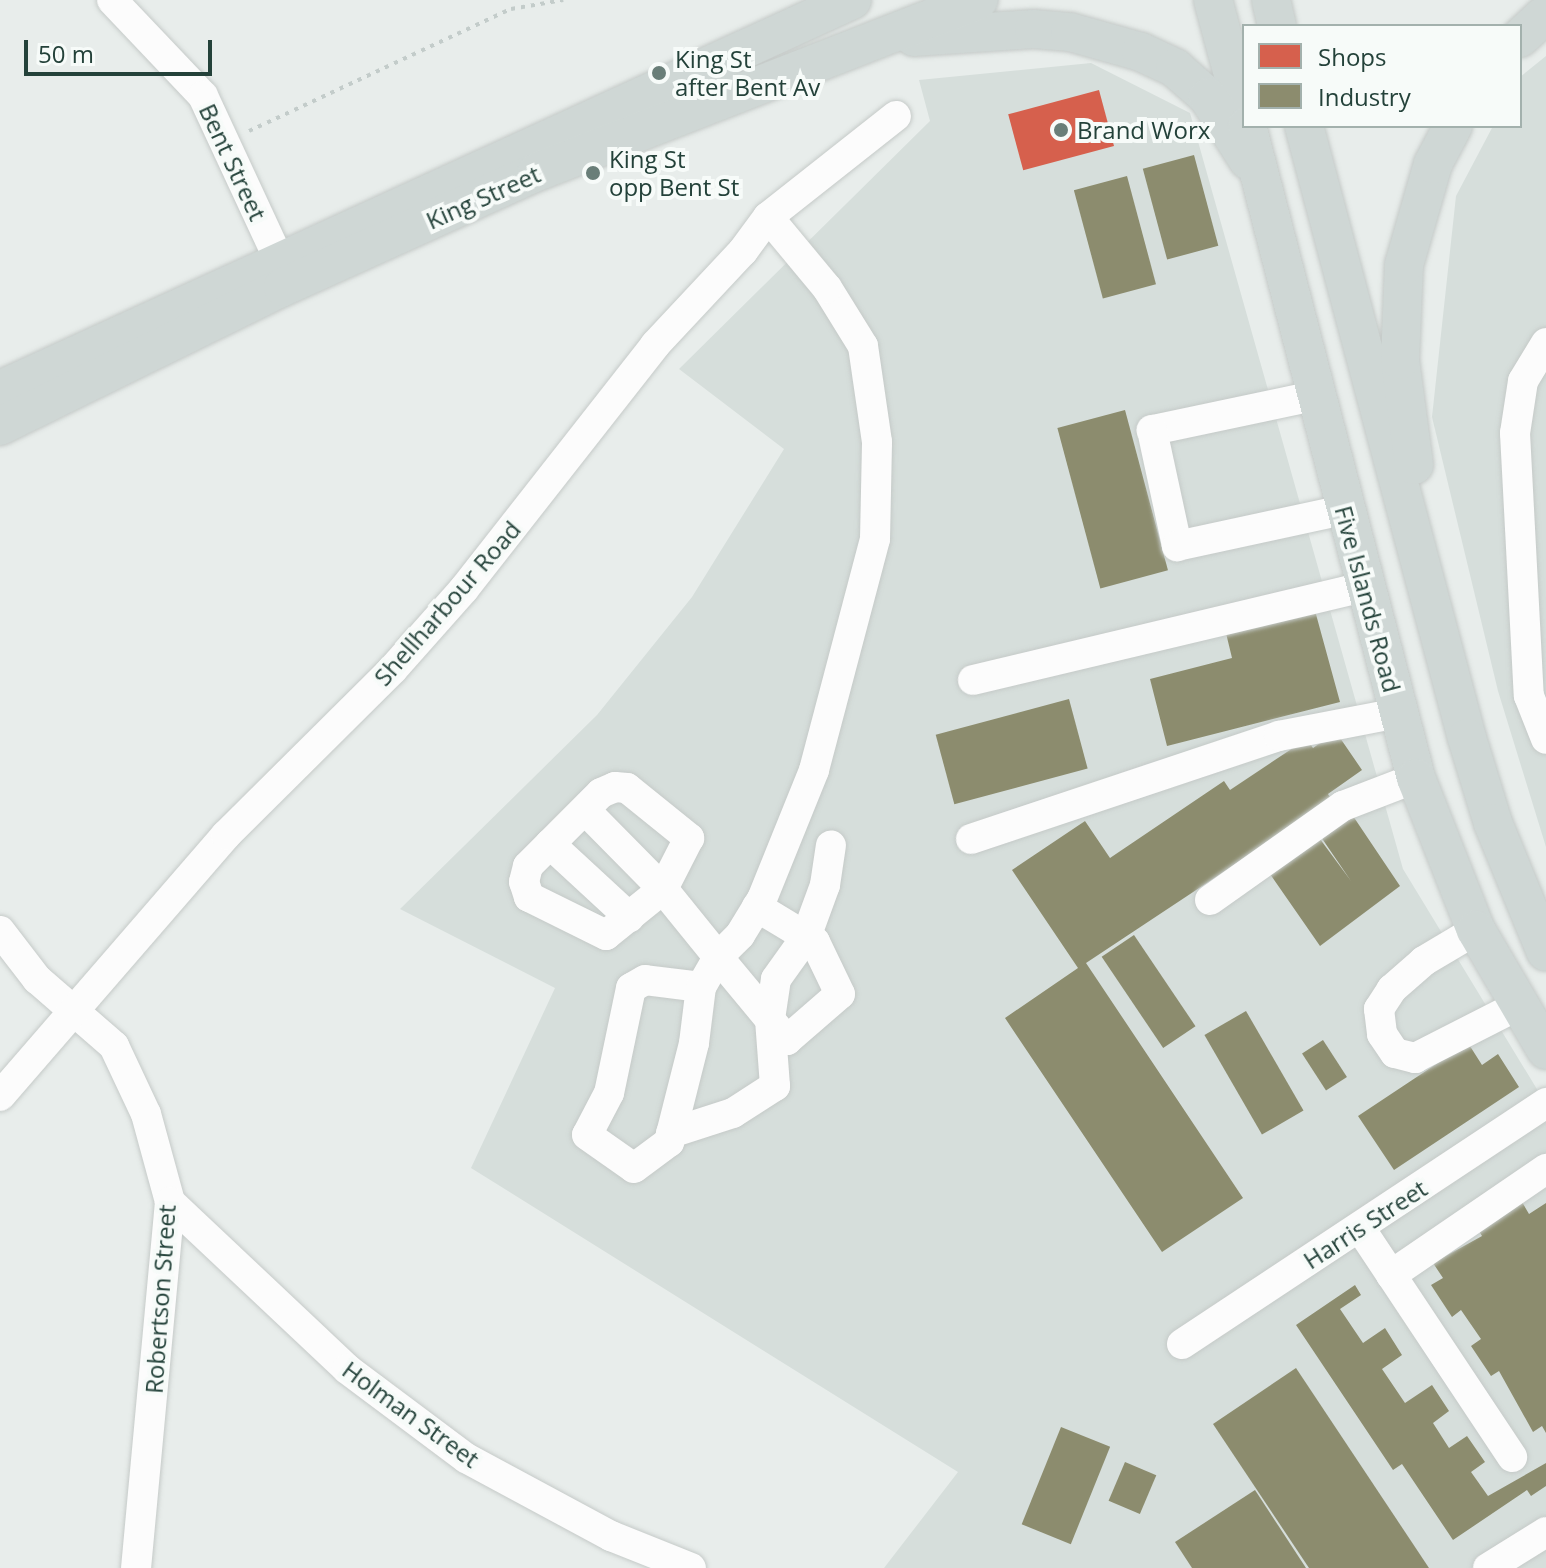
<!DOCTYPE html>
<html>
<head>
<meta charset="utf-8">
<style>
  body { margin:0 }
  #map { position:relative; width:1546px; height:1568px; overflow:hidden; background:#e8edeb; font-family:"Open Sans",sans-serif }
  div>[style] { position:absolute }
  .built>* { inset:0; background:#d6dedb }
  .shops>* { inset:0; background:#d6604d; transform-origin:0 0 }
  .industry>* { inset:0; background:#8c8c6e; transform-origin:0 0 }
  .path>* { height:4px; margin-top:-2px; transform-origin:0; background:repeating-linear-gradient(90deg,#c3ccca 0 4px,transparent 0 10px) }
  .roads { filter:drop-shadow(0 0 2px #c5cac8) drop-shadow(0 0 2px #c5cac8) }
  .minor>* { height:30px; margin:-15px; padding:0 15px; transform-origin:15px; border-radius:15px; background:#fcfcfc }
  .major>* { height:38px; margin:-19px; padding:0 19px; transform-origin:19px; border-radius:19px; background:#cfd7d5 }
  .dots>* { width:22px; height:22px; translate:-50% -50%; box-sizing:border-box; border:4px solid #f7fbf9; border-radius:50% }
  span { translate:-50% -50%; white-space:nowrap; text-align:center; line-height:1.15; -webkit-text-stroke:8px #f7fbf9; paint-order:stroke }
  .poi-label { font-size:24px; color:#24423a }
  .left { translate:0 -50%; text-align:left }
  .street-label { font-size:24px; color:#24423a }
  .legend { position:absolute; left:1242px; top:24px; width:280px; height:104px; box-sizing:border-box; background:#f7fbf9; border:2px solid #a3b1ad; margin:0; padding:10px 14px; list-style:none; font-size:24px; color:#24423a }
  .legend li { display:flex; align-items:center; gap:16px; height:40px }
  .legend b { width:40px; border:2px solid #a3b1ad }
  .scale { position:absolute; left:24px; top:40px; width:188px; height:36px; box-sizing:border-box; border:4px solid #24423a; border-top:0; padding-left:10px; font-size:24px; line-height:28px; white-space:nowrap; color:#24423a; -webkit-text-stroke:6px #f7fbf9; paint-order:stroke }
</style>
</head>
<body>
<div id="map">
  <div class="built">
    <div style="clip-path:polygon(1546px 56px,1546px 847px,1498px 691px,1432px 417px,1456px 196px,1493px 126px,1520px 126px,1520px 77px)"></div>
    <div style="clip-path:polygon(1091px 63px,1190px 113px,1403px 869px,1546px 1104px,1546px 1568px,884px 1568px,958px 1472px,471px 1168px,555px 988px,400px 909px,597px 715px,692px 597px,784px 449px,679px 369px,930px 121px,919px 80px)"></div>
  </div>
  <div class="shops">
    <div style="left:1099px;top:90px;width:58px;height:94px;rotate:75deg"></div>
  </div>
  <div class="industry">
    <div style="left:1194px;top:155px;width:94px;height:53px;rotate:75deg"></div>
    <div style="left:1127px;top:176px;width:112px;height:55px;rotate:75deg"></div>
    <div style="left:1125px;top:410px;width:166px;height:70px;rotate:75deg"></div>
    <div style="clip-path:polygon(1314px 607px,1340px 702px,1167px 746px,1150px 679px,1232px 658px,1225px 629px)"></div>
    <div style="left:1069px;top:699px;width:72px;height:138px;rotate:75deg"></div>
    <div style="clip-path:polygon(1336px 732px,1362px 770px,1328px 794px,1332px 800px,1086px 963px,1243px 1198px,1162px 1252px,1005px 1018px,1078px 968px,1012px 870px,1085px 821px,1110px 858px,1224px 781px,1230px 790px,1296px 746px,1307px 740px,1313px 748px)"></div>
    <div style="clip-path:polygon(1353px 816px,1400px 886px,1320px 946px,1270px 874px,1320px 839px,1351px 881px,1321px 837px)"></div>
    <div style="left:1134px;top:935px;width:110px;height:39px;rotate:56deg"></div>
    <div style="left:1246px;top:1011px;width:115px;height:48px;rotate:60deg"></div>
    <div style="left:1323px;top:1040px;width:44px;height:25px;rotate:57deg"></div>
    <div style="clip-path:polygon(1468px 1043px,1482px 1065px,1498px 1054px,1519px 1087px,1394px 1170px,1358px 1116px)"></div>
    <div style="clip-path:polygon(1522px 1202px,1529px 1214px,1546px 1203px,1546px 1433px,1542px 1426px,1533px 1432px,1499px 1371px,1491px 1376px,1471px 1346px,1481px 1339px,1461px 1310px,1452px 1317px,1431px 1285px,1443px 1278px,1433px 1263px,1482px 1236px,1479px 1231px)"></div>
    <div style="clip-path:polygon(1355px 1285px,1361px 1295px,1340px 1309px,1363px 1343px,1385px 1328px,1402px 1355px,1382px 1369px,1405px 1403px,1432px 1385px,1449px 1411px,1433px 1423px,1449px 1448px,1467px 1436px,1485px 1462px,1471px 1472px,1488px 1496px,1546px 1463px,1546px 1486px,1531px 1496px,1527px 1490px,1453px 1540px,1402px 1464px,1393px 1470px,1296px 1325px)"></div>
    <div style="clip-path:polygon(1296px 1368px,1429px 1568px,1309px 1568px,1213px 1424px)"></div>
    <div style="left:1061px;top:1427px;width:53px;height:105px;rotate:22deg"></div>
    <div style="left:1125px;top:1462px;width:34px;height:42px;rotate:23deg"></div>
    <div style="clip-path:polygon(1255px 1490px,1306px 1568px,1192px 1568px,1175px 1542px)"></div>
  </div>
  <div class="path">
    <div style="left:249px;top:131px;width:289px;rotate:-25deg"></div>
    <div style="left:511px;top:9px;width:53px;rotate:-9.8deg"></div>
  </div>
  <div class="roads">
    <div class="minor">
      <div style="left:112px;top:0;width:132px;rotate:46.5deg"></div>
      <div style="left:203px;top:96px;width:181px;rotate:65.1deg"></div>
      <div style="left:1546px;top:343px;width:44px;rotate:121.2deg"></div>
      <div style="left:1523px;top:381px;width:53px;rotate:98.7deg"></div>
      <div style="left:1515px;top:433px;width:263px;rotate:87deg"></div>
      <div style="left:1529px;top:696px;width:46px;rotate:68.4deg"></div>
      <div style="left:1314px;top:396px;width:166px;rotate:168.1deg"></div>
      <div style="left:1152px;top:430px;width:119px;rotate:77.8deg"></div>
      <div style="left:1177px;top:546px;width:171px;rotate:-12.2deg"></div>
      <div style="left:973px;top:680px;width:402px;rotate:-13.4deg"></div>
      <div style="left:615px;top:787px;width:12px;rotate:5deg"></div>
      <div style="left:627px;top:788px;width:80px;rotate:38.9deg"></div>
      <div style="left:689px;top:838px;width:57px;rotate:117deg"></div>
      <div style="left:663px;top:889px;width:73px;rotate:141.1deg"></div>
      <div style="left:606px;top:935px;width:86px;rotate:-153.7deg"></div>
      <div style="left:529px;top:897px;width:16px;rotate:-108deg"></div>
      <div style="left:524px;top:882px;width:16px;rotate:-76deg"></div>
      <div style="left:528px;top:866px;width:103px;rotate:-45deg"></div>
      <div style="left:601px;top:793px;width:15px;rotate:-23deg"></div>
      <div style="left:585px;top:810px;width:111px;rotate:45.4deg"></div>
      <div style="left:663px;top:889px;width:87px;rotate:51deg"></div>
      <div style="left:718px;top:957px;width:31px;rotate:-45deg"></div>
      <div style="left:740px;top:935px;width:42px;rotate:-58.6deg"></div>
      <div style="left:762px;top:899px;width:139px;rotate:-68deg"></div>
      <div style="left:814px;top:770px;width:239px;rotate:-75.2deg"></div>
      <div style="left:875px;top:539px;width:97px;rotate:-88.8deg"></div>
      <div style="left:877px;top:442px;width:97px;rotate:-98.3deg"></div>
      <div style="left:863px;top:346px;width:68px;rotate:-121.8deg"></div>
      <div style="left:827px;top:288px;width:92px;rotate:-129.7deg"></div>
      <div style="left:971px;top:839px;width:325px;rotate:-18.5deg"></div>
      <div style="left:1279px;top:736px;width:121px;rotate:-10.9deg"></div>
      <div style="left:550px;top:844px;width:108px;rotate:42.7deg"></div>
      <div style="left:1210px;top:900px;width:163px;rotate:-35.3deg"></div>
      <div style="left:1343px;top:806px;width:78px;rotate:-21deg"></div>
      <div style="left:1476px;top:930px;width:61px;rotate:149.2deg"></div>
      <div style="left:1424px;top:961px;width:43px;rotate:138.8deg"></div>
      <div style="left:1392px;top:989px;width:24px;rotate:123deg"></div>
      <div style="left:1379px;top:1009px;width:25px;rotate:83deg"></div>
      <div style="left:1382px;top:1034px;width:23px;rotate:56deg"></div>
      <div style="left:1395px;top:1053px;width:21px;rotate:14deg"></div>
      <div style="left:1415px;top:1058px;width:114px;rotate:-27deg"></div>
      <div style="left:0;top:931px;width:61px;rotate:52.4deg"></div>
      <div style="left:37px;top:979px;width:102px;rotate:41deg"></div>
      <div style="left:114px;top:1046px;width:75px;rotate:64.8deg"></div>
      <div style="left:146px;top:1114px;width:91px;rotate:74.7deg"></div>
      <div style="left:170px;top:1202px;width:368px;rotate:95.3deg"></div>
      <div style="left:718px;top:957px;width:108px;rotate:50.3deg"></div>
      <div style="left:787px;top:1040px;width:70px;rotate:-41deg"></div>
      <div style="left:840px;top:994px;width:58px;rotate:-115.7deg"></div>
      <div style="left:815px;top:942px;width:68px;rotate:-148.9deg"></div>
      <div style="left:701px;top:987px;width:56px;rotate:-172.9deg"></div>
      <div style="left:645px;top:980px;width:16px;rotate:150deg"></div>
      <div style="left:631px;top:988px;width:107px;rotate:101.8deg"></div>
      <div style="left:609px;top:1093px;width:47px;rotate:117.6deg"></div>
      <div style="left:587px;top:1135px;width:57px;rotate:35.1deg"></div>
      <div style="left:634px;top:1168px;width:44px;rotate:-36.6deg"></div>
      <div style="left:669px;top:1142px;width:102px;rotate:-75.8deg"></div>
      <div style="left:694px;top:1043px;width:56px;rotate:-82.9deg"></div>
      <div style="left:701px;top:987px;width:34px;rotate:-60deg"></div>
      <div style="left:0;top:1096px;width:345px;rotate:-49.1deg"></div>
      <div style="left:226px;top:835px;width:235px;rotate:-44.8deg"></div>
      <div style="left:393px;top:669px;width:107px;rotate:-48.4deg"></div>
      <div style="left:464px;top:589px;width:310px;rotate:-51.9deg"></div>
      <div style="left:655px;top:345px;width:129px;rotate:-46.9deg"></div>
      <div style="left:743px;top:251px;width:42px;rotate:-53.7deg"></div>
      <div style="left:768px;top:217px;width:163px;rotate:-38.3deg"></div>
      <div style="left:671px;top:1133px;width:65px;rotate:-17.9deg"></div>
      <div style="left:733px;top:1113px;width:50px;rotate:-32.7deg"></div>
      <div style="left:775px;top:1086px;width:67px;rotate:-94.3deg"></div>
      <div style="left:770px;top:1019px;width:40px;rotate:-81.5deg"></div>
      <div style="left:776px;top:979px;width:52px;rotate:-54.5deg"></div>
      <div style="left:806px;top:937px;width:55px;rotate:-69.9deg"></div>
      <div style="left:825px;top:885px;width:40px;rotate:-81.5deg"></div>
      <div style="left:170px;top:1202px;width:243px;rotate:43.3deg"></div>
      <div style="left:347px;top:1369px;width:149px;rotate:36.8deg"></div>
      <div style="left:466px;top:1458px;width:165px;rotate:28.3deg"></div>
      <div style="left:611px;top:1536px;width:86px;rotate:21.8deg"></div>
      <div style="left:1360px;top:1228px;width:275px;rotate:56.4deg"></div>
      <div style="left:1391px;top:1275px;width:188px;rotate:-34.4deg"></div>
      <div style="left:1182px;top:1344px;width:437px;rotate:-33.5deg"></div>
      <div style="left:1488px;top:1568px;width:68px;rotate:-31.8deg"></div>
    </div>
    <div class="major">
      <div style="left:1213px;top:0;width:120px;rotate:75deg"></div>
      <div style="left:1271px;top:0;width:27px;rotate:77deg"></div>
      <div style="left:914px;top:37px;width:120px;rotate:-3.8deg"></div>
      <div style="left:1034px;top:29px;width:36px;rotate:5deg"></div>
      <div style="left:1070px;top:32px;width:74px;rotate:15.7deg"></div>
      <div style="left:1141px;top:52px;width:38px;rotate:25deg"></div>
      <div style="left:1175px;top:68px;width:44px;rotate:41.3deg"></div>
      <div style="left:1208px;top:97px;width:75px;rotate:57.6deg"></div>
      <div style="left:1520px;top:38px;width:35px;rotate:-43deg"></div>
      <div style="left:1247px;top:126px;width:674px;rotate:75.47deg"></div>
      <div style="left:1416px;top:778px;width:163px;rotate:68.5deg"></div>
      <div style="left:1476px;top:930px;width:139px;rotate:59.7deg"></div>
      <div style="left:1304px;top:126px;width:633px;rotate:75.09deg"></div>
      <div style="left:1467px;top:738px;width:89px;rotate:73deg"></div>
      <div style="left:1493px;top:823px;width:139px;rotate:67.7deg"></div>
      <div style="left:0;top:390px;width:937px;rotate:-24.6deg"></div>
      <div style="left:0;top:426px;width:315px;rotate:-26.2deg"></div>
      <div style="left:283px;top:287px;width:279px;rotate:-24.4deg"></div>
      <div style="left:537px;top:172px;width:474px;rotate:-21.3deg"></div>
      <div style="left:1414px;top:465px;width:106px;rotate:-97.6deg"></div>
      <div style="left:1400px;top:360px;width:95px;rotate:-87.6deg"></div>
      <div style="left:1404px;top:265px;width:105px;rotate:-74deg"></div>
      <div style="left:1433px;top:164px;width:43px;rotate:-62.2deg"></div>
    </div>
  </div>
  <div class="dots">
    <div style="left:659px;top:73px;background:#697e78"></div>
    <div style="left:1061px;top:130px;background:#697e78"></div>
    <div style="left:593px;top:173px;background:#697e78"></div>
  </div>
  <div class="poi-label">
    <span class="left" style="left:675px;top:73px">King St<br>after Bent Av</span>
    <span class="left" style="left:1077px;top:130px">Brand Worx</span>
    <span class="left" style="left:609px;top:173px">King St<br>opp Bent St</span>
  </div>
  <div class="street-label">
    <span style="left:233px;top:162px;rotate:65deg">Bent Street</span>
    <span style="left:483px;top:197px;rotate:-24deg">King Street</span>
    <span style="left:1368px;top:599px;rotate:75deg">Five Islands Road</span>
    <span style="left:447px;top:603px;rotate:-49deg">Shellharbour Road</span>
    <span style="left:1365px;top:1224px;rotate:-33deg">Harris Street</span>
    <span style="left:160px;top:1299px;rotate:-86deg">Robertson Street</span>
    <span style="left:411px;top:1414px;rotate:36deg">Holman Street</span>
  </div>
  <ul class="legend">
  <li><b style="height:22px;background:#d6604d"></b>Shops</li>
  <li><b style="height:22px;background:#8c8c6e"></b>Industry</li>
  </ul>
  <div class="scale">50 m</div>
</div>
</body>
</html>
